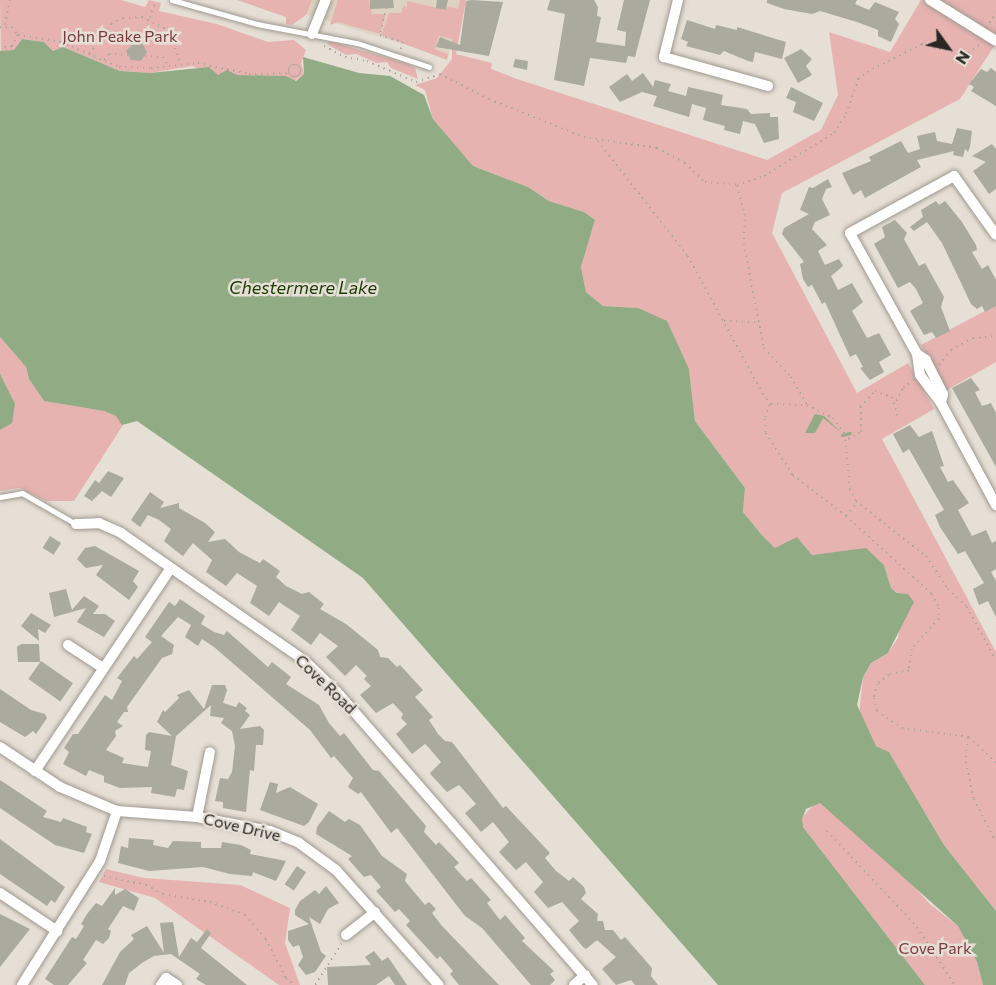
<!DOCTYPE html>
<html>
<head>
<meta charset="utf-8">
<style>
  body { margin:0 }
  #map { position:relative; width:996px; height:985px; overflow:hidden; background:#e6dfd5; font-family:Commissioner,sans-serif }
  div>[style] { position:absolute }
  .built>* { inset:0; background:#ded3c2 }
  .green>* { inset:0; background:#e6b3b1 }
  .water>* { inset:0; background:#91ab84 }
  .stream>* { height:3px; margin:-1.5px; padding:0 1.5px; transform-origin:1.5px; border-radius:1.5px; background:#91ab84 }
  .building>* { inset:0; background:#aaaa9f; transform-origin:0 0 }
  .path>* { height:1.5px; margin-top:-0.75px; transform-origin:0; background:repeating-linear-gradient(90deg,#aca69e 0 1.5px,transparent 0 6px) }
  .path>.ring { margin:-0.75px; padding:0; box-sizing:content-box; background:none; border:1.5px solid #aca69e; border-radius:50% }
  .roads { filter:drop-shadow(0 0 2px #9e988e) drop-shadow(0 0 2px #9e988e) }
  .service>* { height:5px; margin:-2.5px; padding:0 2.5px; transform-origin:2.5px; border-radius:2.5px; background:#fff }
  .minor>* { height:10px; margin:-5px; padding:0 5px; transform-origin:5px; border-radius:5px; background:#fff }
  span { translate:-50% -50%; white-space:nowrap; text-align:center; line-height:1.15; -webkit-text-stroke:5px #e6dfd5; paint-order:stroke }
  .park-label { font-size:16px; color:#7c3a3a }
  .street-label { font-size:16px; color:#292723 }
  .water-label { font-size:18px; color:#1b3d02; font-style:italic }
  .north { position:absolute; left:918px; top:18px; width:60px; height:60px; -webkit-text-stroke:4px #e6dfd5; paint-order:stroke; rotate:123deg; font-size:16px; font-weight:700; line-height:24px; text-align:center; color:#292723 }
  .north::after { content:''; display:block; margin:auto; width:21px; height:27px; background:#292723; clip-path:polygon(50% 0,100% 100%,50% 72%,0 100%) }
</style>
</head>
<body>
<div id="map">
  <div class="built">
    <div style="clip-path:polygon(260px 0,460px 0,448px 58px)"></div>
  </div>
  <div class="green">
    <div style="clip-path:polygon(0 0,121px 0,145px 7px,149px 0,161px 3px,159px 11px,217px 24px,268px 42px,294px 40px,306px 50px,301px 63px,304px 74px,294px 81px,286px 76px,218px 75px,192px 66px,150px 73px,120px 71px,63px 47px,53px 51px,44px 42px,30px 40px,22px 39px,14px 50px,1px 52px)"></div>
    <div style="clip-path:polygon(237px 0,312px 0,306px 15px,292px 25px,286px 24px,286px 17px)"></div>
    <div style="clip-path:polygon(338px 0,369px 0,372px 14px,386px 14px,380px 34px,338px 22px,330px 25px)"></div>
    <div style="clip-path:polygon(460px 0,466px 0,456px 54px,492px 63px,491px 69px,517px 79px,767px 160px,821px 130px,838px 95px,829px 32px,890px 52px,921px 0,996px 0,996px 43px,960px 99px,782px 193px,772px 233px,857px 393px,908px 363px,934px 409px,882px 439px,996px 652px,996px 911px,944px 845px,889px 752px,876px 746px,859px 714px,863px 677px,871px 663px,888px 653px,898px 638px,901px 620px,910px 610px,901px 595px,891px 588px,884px 565px,866px 549px,812px 555px,801px 542px,775px 548px,761px 534px,743px 512px,745px 488px,695px 421px,689px 369px,638px 308px,603px 306px,586px 292px,581px 267px,595px 220px,584px 212px,549px 201px,528px 187px,473px 166px,433px 119px,425px 90px,415px 85px,437px 78px,452px 59px,452px 39px,439px 36px,435px 49px,448px 54px,447px 60px,381px 35px,389px 13px,401px 13px,404px 4px,407px 10px,407px 1px,446px 10px,448px 6px,458px 9px)"></div>
    <div style="clip-path:polygon(329px 41px,408px 64px,415px 68px,418px 79px,391px 68px,387px 62px,377px 63px,356px 54px,346px 55px,327px 44px)"></div>
    <div style="clip-path:polygon(996px 305px,996px 362px,947px 390px,921px 345px)"></div>
    <div style="clip-path:polygon(0 337px,26px 367px,29px 379px,44px 401px,104px 411px,117px 416px,123px 425px,74px 501px,46px 501px,20px 488px,0 491px)"></div>
    <div style="clip-path:polygon(815px 803px,820px 803px,893px 864px,930px 904px,958px 926px,977px 962px,983px 985px,925px 985px,803px 827px,801px 819px)"></div>
    <div style="clip-path:polygon(106px 869px,144px 878px,240px 885px,290px 908px,285px 943px,300px 985px,279px 985px,155px 898px,99px 882px)"></div>
  </div>
  <div class="water">
    <div style="clip-path:polygon(22px 39px,44px 42px,53px 51px,63px 47px,120px 71px,150px 73px,209px 67px,218px 75px,227px 70px,237px 75px,286px 76px,296px 81px,304px 74px,303px 57px,359px 73px,390px 76px,424px 95px,433px 119px,473px 166px,528px 187px,549px 201px,584px 212px,595px 220px,581px 267px,586px 292px,603px 306px,638px 308px,667px 321px,689px 369px,695px 421px,745px 488px,743px 512px,761px 534px,775px 548px,797px 537px,812px 555px,866px 548px,884px 565px,891px 588px,897px 593px,908px 594px,914px 602px,888px 653px,871px 663px,863px 677px,857px 705px,876px 746px,889px 752px,944px 845px,996px 911px,996px 985px,983px 985px,977px 962px,958px 926px,820px 803px,806px 809px,802px 819px,803px 827px,925px 985px,718px 985px,363px 578px,137px 421px,122px 425px,116px 416px,104px 411px,44px 401px,29px 379px,26px 367px,0 337px,0 51px,14px 50px)"></div>
    <div style="clip-path:polygon(0 374px,15px 404px,12px 423px,0 430px)"></div>
    <div style="clip-path:polygon(815px 414px,824px 416px,843px 434px,823px 418px,815px 433px,805px 433px)"></div>
  </div>
  <div class="stream">
    <div style="left:842px;top:435px;width:8px;rotate:-14deg"></div>
  </div>
  <div class="building">
    <div style="clip-path:polygon(370px 0,393px 0,394px 8px,370px 9px)"></div>
    <div style="clip-path:polygon(437px 0,448px 0,446px 10px,436px 8px)"></div>
    <div style="clip-path:polygon(472px 0,503px 2px,489px 56px,436px 47px,440px 37px,460px 45px,466px 1px)"></div>
    <div style="clip-path:polygon(550px 0,594px 0,598px 7px,597px 16px,601px 17px,596px 42px,625px 46px,626px 32px,617px 30px,624px 0,650px 0,635px 57px,628px 56px,626px 63px,590px 58px,584px 86px,554px 80px,565px 14px,547px 10px)"></div>
    <div style="clip-path:polygon(767px 0,857px 0,855px 4px,869px 10px,875px 2px,899px 12px,895px 19px,899px 24px,891px 42px,878px 36px,878px 30px,857px 22px,820px 11px,812px 14px,784px 9px,767px 3px)"></div>
    <div style="clip-path:polygon(687px 20px,715px 29px,716px 25px,737px 30px,737px 27px,786px 42px,782px 59px,755px 52px,753px 62px,748px 61px,724px 51px,720px 55px,686px 46px,688px 42px,681px 39px)"></div>
    <div style="clip-path:polygon(142px 43px,147px 52px,141px 61px,131px 60px,126px 51px,133px 44px)"></div>
    <div style="clip-path:polygon(801px 49px,812px 59px,806px 66px,812px 75px,798px 83px,784px 58px)"></div>
    <div style="clip-path:polygon(515px 59px,528px 61px,527px 70px,513px 67px)"></div>
    <div style="clip-path:polygon(991px 68px,996px 72px,996px 106px,971px 91px,974px 87px,969px 84px,981px 69px,987px 72px)"></div>
    <div style="clip-path:polygon(643px 73px,653px 87px,655px 80px,671px 84px,668px 91px,686px 96px,688px 87px,711px 92px,723px 95px,721px 105px,747px 109px,751px 114px,770px 113px,770px 117px,778px 117px,779px 139px,764px 143px,755px 124px,743px 121px,740px 134px,724px 130px,725px 126px,703px 120px,706px 108px,692px 104px,689px 117px,653px 106px,657px 96px,642px 92px,620px 102px,609px 87px,627px 74px,632px 81px)"></div>
    <div style="clip-path:polygon(791px 87px,823px 103px,814px 121px,793px 112px,796px 102px,786px 98px)"></div>
    <div style="clip-path:polygon(957px 128px,972px 131px,970px 147px,968px 152px,965px 149px,963px 157px,953px 155px,954px 151px,917px 160px,921px 167px,865px 198px,861px 190px,853px 195px,842px 173px,871px 161px,869px 157px,901px 141px,908px 153px,920px 149px,917px 136px,935px 132px,937px 141px,952px 144px)"></div>
    <div style="clip-path:polygon(992px 144px,996px 149px,996px 189px,989px 194px,973px 171px,986px 162px,972px 156px)"></div>
    <div style="clip-path:polygon(828px 179px,832px 187px,826px 189px,822px 199px,830px 215px,815px 222px,812px 229px,827px 245px,818px 251px,825px 265px,839px 259px,843px 266px,831px 276px,838px 290px,852px 283px,863px 302px,852px 311px,867px 338px,879px 333px,891px 355px,879px 362px,884px 372px,870px 380px,860px 368px,863px 367px,856px 354px,850px 357px,825px 302px,822px 304px,812px 285px,808px 287px,803px 279px,800px 264px,804px 262px,782px 234px,784px 228px,809px 214px,800px 210px,809px 187px,813px 188px)"></div>
    <div style="clip-path:polygon(936px 201px,939px 205px,945px 201px,962px 222px,976px 245px,977px 250px,972px 252px,982px 269px,988px 265px,996px 280px,996px 306px,985px 312px,982px 306px,977px 309px,971px 304px,942px 243px,927px 222px,914px 231px,910px 227px,923px 217px,921px 210px)"></div>
    <div style="clip-path:polygon(895px 220px,907px 233px,904px 239px,919px 266px,925px 263px,944px 297px,941px 307px,950px 331px,936px 338px,932px 332px,924px 335px,910px 311px,923px 303px,916px 289px,910px 282px,898px 288px,874px 244px,885px 237px,882px 227px)"></div>
    <div style="clip-path:polygon(971px 378px,980px 390px,975px 392px,982px 406px,991px 403px,996px 413px,996px 467px,952px 388px)"></div>
    <div style="clip-path:polygon(910px 425px,919px 437px,932px 431px,944px 466px,940px 467px,948px 482px,953px 480px,969px 503px,958px 510px,972px 536px,986px 530px,992px 543px,996px 541px,996px 569px,991px 572px,996px 581px,996px 617px,988px 601px,979px 605px,973px 589px,984px 583px,965px 551px,958px 554px,940px 527px,935px 515px,944px 510px,909px 449px,903px 453px,893px 434px)"></div>
    <div style="clip-path:polygon(108px 471px,124px 478px,111px 497px,102px 491px,92px 501px,84px 496px,95px 480px,99px 483px)"></div>
    <div style="clip-path:polygon(150px 492px,164px 502px,160px 508px,179px 503px,179px 508px,205px 523px,215px 532px,208px 542px,225px 539px,239px 552px,260px 563px,263px 559px,280px 571px,276px 577px,286px 586px,302px 594px,309px 592px,324px 604px,320px 609px,346px 624px,378px 650px,380px 657px,388px 658px,397px 667px,400px 665px,423px 690px,415px 697px,433px 717px,429px 720px,438px 734px,445px 741px,452px 742px,503px 808px,506px 806px,550px 853px,545px 858px,556px 871px,569px 881px,573px 877px,584px 887px,586px 893px,581px 899px,598px 914px,597px 921px,603px 921px,605px 930px,613px 930px,621px 940px,625px 937px,652px 968px,651px 976px,658px 985px,635px 985px,631px 980px,616px 985px,602px 969px,616px 957px,597px 940px,586px 949px,583px 947px,569px 930px,579px 921px,562px 902px,548px 908px,534px 892px,543px 882px,526px 862px,516px 870px,499px 852px,509px 842px,493px 822px,481px 832px,465px 813px,476px 804px,459px 785px,447px 792px,432px 776px,430px 773px,441px 762px,429px 748px,425px 744px,412px 754px,396px 734px,407px 724px,401px 718px,403px 714px,393px 703px,376px 713px,360px 695px,371px 686px,364px 679px,367px 676px,356px 665px,345px 676px,326px 657px,338px 646px,320px 633px,311px 645px,291px 630px,300px 616px,279px 602px,269px 616px,250px 603px,257px 586px,237px 573px,226px 586px,206px 572px,212px 560px,193px 543px,183px 556px,176px 551px,164px 541px,171px 529px,159px 520px,148px 515px,140px 527px,131px 520px)"></div>
    <div style="left:50px;top:536px;width:13px;height:14px;rotate:32deg"></div>
    <div style="clip-path:polygon(95px 546px,139px 571px,133px 581px,138px 587px,129px 600px,96px 575px,103px 565px,86px 568px,77px 559px,85px 548px)"></div>
    <div style="clip-path:polygon(66px 589px,72px 610px,84px 596px,99px 606px,93px 614px,105px 614px,115px 621px,104px 637px,77px 622px,86px 608px,54px 617px,49px 593px)"></div>
    <div style="clip-path:polygon(180px 599px,205px 616px,201px 624px,214px 632px,224px 635px,227px 631px,268px 667px,272px 662px,291px 677px,286px 684px,319px 705px,329px 723px,340px 736px,344px 733px,373px 770px,379px 771px,426px 826px,424px 832px,436px 845px,439px 842px,459px 863px,454px 867px,467px 881px,471px 878px,491px 900px,487px 903px,500px 920px,505px 915px,525px 938px,522px 941px,554px 971px,550px 974px,555px 980px,550px 985px,531px 985px,482px 928px,465px 916px,397px 828px,391px 833px,361px 792px,358px 794px,348px 787px,353px 778px,334px 756px,331px 758px,310px 730px,214px 647px,202px 639px,198px 646px,185px 637px,191px 625px,178px 617px,161px 636px,174px 645px,172px 654px,162px 658px,127px 707px,128px 712px,124px 712px,117px 722px,123px 726px,115px 731px,116px 736px,106px 750px,124px 758px,122px 763px,148px 767px,151px 751px,145px 750px,146px 735px,149px 732px,172px 736px,157px 722px,163px 710px,165px 712px,179px 698px,177px 695px,189px 690px,204px 709px,212px 685px,225px 685px,227px 690px,223px 703px,236px 707px,239px 702px,247px 708px,245px 711px,250px 715px,240px 729px,260px 726px,264px 730px,263px 745px,256px 745px,254px 771px,250px 770px,246px 812px,223px 808px,223px 802px,215px 801px,220px 778px,228px 779px,232px 772px,235px 746px,232px 731px,221px 723px,224px 718px,210px 716px,211px 705px,176px 736px,171px 765px,188px 771px,184px 790px,177px 789px,175px 797px,151px 793px,152px 787px,120px 788px,104px 782px,104px 776px,89px 770px,86px 776px,63px 764px,69px 752px,64px 748px,73px 734px,78px 734px,105px 695px,112px 700px,122px 681px,117px 678px,134px 656px,137px 659px,152px 642px,145px 637px,169px 602px,175px 606px)"></div>
    <div style="clip-path:polygon(31px 613px,51px 625px,45px 633px,38px 629px,39px 641px,21px 626px)"></div>
    <div style="clip-path:polygon(21px 644px,39px 644px,40px 662px,18px 662px,17px 647px)"></div>
    <div style="left:41px;top:661px;width:39px;height:22px;rotate:35deg"></div>
    <div style="clip-path:polygon(0 689px,31px 710px,45px 714px,47px 718px,36px 734px,33px 731px,25px 737px,0 722px)"></div>
    <div style="clip-path:polygon(0 780px,47px 811px,43px 817px,61px 822px,63px 818px,87px 827px,86px 832px,92px 834px,84px 853px,55px 845px,0 808px)"></div>
    <div style="clip-path:polygon(270px 782px,278px 784px,276px 793px,290px 787px,318px 804px,309px 822px,304px 826px,260px 810px)"></div>
    <div style="clip-path:polygon(329px 811px,345px 822px,349px 819px,360px 825px,382px 856px,407px 874px,405px 881px,425px 905px,429px 902px,436px 909px,432px 913px,442px 926px,499px 985px,459px 985px,450px 974px,453px 971px,440px 956px,437px 959px,406px 925px,410px 921px,399px 909px,395px 912px,376px 891px,381px 887px,371px 875px,364px 877px,348px 859px,352px 856px,316px 834px,317px 827px)"></div>
    <div style="clip-path:polygon(129px 838px,154px 840px,153px 845px,168px 848px,173px 841px,201px 842px,201px 848px,221px 848px,222px 842px,241px 845px,251px 850px,250px 854px,286px 861px,276px 881px,253px 872px,252px 876px,230px 874px,203px 867px,149px 871px,118px 863px,121px 846px,128px 848px)"></div>
    <div style="clip-path:polygon(0 839px,65px 887px,55px 903px,51px 900px,47px 906px,0 874px)"></div>
    <div style="left:297px;top:866px;width:11px;height:22px;rotate:34deg"></div>
    <div style="clip-path:polygon(326px 886px,339px 903px,328px 909px,320px 924px,309px 917px,321px 952px,326px 956px,315px 972px,306px 975px,298px 965px,303px 957px,299px 945px,293px 947px,288px 940px,288px 931px,309px 924px,295px 915px,295px 910px,300px 901px,315px 890px,319px 894px)"></div>
    <div style="clip-path:polygon(115px 888px,115px 895px,125px 889px,139px 898px,134px 911px,123px 906px,108px 929px,111px 931px,109px 938px,103px 944px,96px 940px,83px 960px,87px 963px,68px 985px,54px 985px,45px 979px,72px 937px,76px 939px,84px 926px,81px 924px,87px 914px,96px 903px,102px 906px)"></div>
    <div style="clip-path:polygon(0 914px,30px 929px,0 967px)"></div>
    <div style="clip-path:polygon(173px 922px,179px 957px,191px 938px,197px 942px,207px 929px,211px 933px,201px 948px,247px 985px,206px 985px,196px 979px,200px 974px,171px 954px,154px 956px,142px 963px,129px 973px,125px 985px,102px 985px,120px 952px,134px 939px,131px 935px,147px 926px,164px 953px,160px 923px)"></div>
    <div style="clip-path:polygon(374px 951px,382px 961px,388px 957px,407px 985px,395px 985px,389px 976px,376px 985px,328px 985px,327px 967px,371px 965px,365px 957px)"></div>
  </div>
  <div class="path">
    <div style="left:387px;top:8px;width:28px;rotate:105deg"></div>
    <div style="left:380px;top:35px;width:24px;rotate:17deg"></div>
    <div style="left:403px;top:42px;width:8px;rotate:104deg"></div>
    <div style="left:150px;top:18px;width:17px;rotate:-73deg"></div>
    <div style="left:989px;top:23px;width:12px;rotate:-55deg"></div>
    <div style="left:5px;top:25px;width:25px;rotate:-79deg"></div>
    <div style="left:0;top:27px;width:12px"></div>
    <div style="left:12px;top:27px;width:10px;rotate:53deg"></div>
    <div style="left:18px;top:35px;width:13px;rotate:117deg"></div>
    <div style="left:12px;top:47px;width:12px;rotate:175deg"></div>
    <div style="left:18px;top:35px;width:44px;rotate:9.2deg"></div>
    <div style="left:61px;top:42px;width:63px;rotate:23.3deg"></div>
    <div style="left:119px;top:67px;width:32px;rotate:2deg"></div>
    <div style="left:151px;top:68px;width:47px;rotate:-6.1deg"></div>
    <div style="left:198px;top:63px;width:52px;rotate:12.2deg"></div>
    <div style="left:249px;top:74px;width:40px;rotate:-1.4deg"></div>
    <div style="left:324px;top:46px;width:24px;rotate:28deg"></div>
    <div style="left:345px;top:57px;width:22px;rotate:10deg"></div>
    <div style="left:367px;top:61px;width:53px;rotate:23.2deg"></div>
    <div style="left:416px;top:82px;width:25px;rotate:-18deg"></div>
    <div style="left:440px;top:74px;width:55px;rotate:27deg"></div>
    <div style="left:489px;top:99px;width:102px;rotate:21.8deg"></div>
    <div style="left:584px;top:137px;width:74px;rotate:8.6deg"></div>
    <div style="left:657px;top:148px;width:32px;rotate:28deg"></div>
    <div style="left:685px;top:163px;width:28px;rotate:44deg"></div>
    <div style="left:705px;top:182px;width:32px;rotate:5deg"></div>
    <div style="left:737px;top:185px;width:28px;rotate:-18deg"></div>
    <div style="left:764px;top:176px;width:82px;rotate:-31.6deg"></div>
    <div style="left:834px;top:133px;width:22px;rotate:-58deg"></div>
    <div style="left:846px;top:114px;width:37px;rotate:-71deg"></div>
    <div style="left:858px;top:79px;width:11px;rotate:-38deg"></div>
    <div style="left:867px;top:72px;width:62px;rotate:-27deg"></div>
    <div style="left:922px;top:44px;width:39px;rotate:15deg"></div>
    <div style="left:960px;top:54px;width:8px;rotate:-7deg"></div>
    <div style="left:968px;top:53px;width:15px;rotate:-37deg"></div>
    <div style="left:89px;top:54px;width:37px;rotate:-54deg"></div>
    <div style="left:111px;top:24px;width:13px;rotate:-27deg"></div>
    <div style="left:123px;top:18px;width:19px;rotate:-3deg"></div>
    <div style="left:142px;top:17px;width:30px;rotate:27deg"></div>
    <div style="left:169px;top:31px;width:33px;rotate:70deg"></div>
    <div style="left:104px;top:60px;width:8px;rotate:-50deg"></div>
    <div style="left:109px;top:54px;width:54px;rotate:3.2deg"></div>
    <div style="left:163px;top:57px;width:9px;rotate:58deg"></div>
    <div class="ring" style="left:289px;top:65px;width:10.5px;height:10.5px"></div>
    <div style="left:598px;top:141px;width:146px;rotate:52deg"></div>
    <div style="left:688px;top:256px;width:157px;rotate:61.5deg"></div>
    <div style="left:763px;top:394px;width:13px;rotate:51deg"></div>
    <div style="left:771px;top:404px;width:36px;rotate:2deg"></div>
    <div style="left:737px;top:186px;width:29px;rotate:74deg"></div>
    <div style="left:745px;top:214px;width:30px;rotate:92deg"></div>
    <div style="left:744px;top:244px;width:106px;rotate:79.1deg"></div>
    <div style="left:764px;top:348px;width:40px;rotate:47deg"></div>
    <div style="left:791px;top:377px;width:32px;rotate:60deg"></div>
    <div style="left:807px;top:405px;width:29px;rotate:27deg"></div>
    <div style="left:833px;top:418px;width:20px;rotate:53deg"></div>
    <div style="left:845px;top:434px;width:55px;rotate:84.8deg"></div>
    <div style="left:850px;top:489px;width:13px;rotate:63deg"></div>
    <div style="left:856px;top:501px;width:89px;rotate:38.2deg"></div>
    <div style="left:926px;top:556px;width:40px;rotate:56deg"></div>
    <div style="left:948px;top:589px;width:26px;rotate:43deg"></div>
    <div style="left:967px;top:607px;width:60px;rotate:61.3deg"></div>
    <div style="left:724px;top:321px;width:34px;rotate:2deg"></div>
    <div style="left:939px;top:365px;width:19px;rotate:-51deg"></div>
    <div style="left:951px;top:350px;width:25px;rotate:-29deg"></div>
    <div style="left:973px;top:338px;width:23px;rotate:-5deg"></div>
    <div style="left:896px;top:401px;width:15px;rotate:-62deg"></div>
    <div style="left:903px;top:388px;width:13px;rotate:-39deg"></div>
    <div style="left:770px;top:405px;width:15px;rotate:110deg"></div>
    <div style="left:765px;top:419px;width:14px;rotate:86deg"></div>
    <div style="left:766px;top:433px;width:50px;rotate:57.3deg"></div>
    <div style="left:793px;top:475px;width:67px;rotate:37.7deg"></div>
    <div style="left:846px;top:516px;width:16px;rotate:-52deg"></div>
    <div style="left:848px;top:439px;width:15px;rotate:-28deg"></div>
    <div style="left:861px;top:432px;width:25px;rotate:-92deg"></div>
    <div style="left:860px;top:407px;width:22px;rotate:-47deg"></div>
    <div style="left:875px;top:391px;width:18px;rotate:19deg"></div>
    <div style="left:892px;top:397px;width:21px;rotate:73deg"></div>
    <div style="left:846px;top:516px;width:116px;rotate:42.2deg"></div>
    <div style="left:932px;top:594px;width:16px;rotate:63deg"></div>
    <div style="left:939px;top:608px;width:11px;rotate:90deg"></div>
    <div style="left:939px;top:619px;width:40px;rotate:132deg"></div>
    <div style="left:912px;top:649px;width:22px;rotate:98deg"></div>
    <div style="left:909px;top:671px;width:20px;rotate:169deg"></div>
    <div style="left:889px;top:675px;width:14px;rotate:141deg"></div>
    <div style="left:878px;top:684px;width:15px;rotate:106deg"></div>
    <div style="left:874px;top:698px;width:13px;rotate:77deg"></div>
    <div style="left:877px;top:711px;width:30px;rotate:34deg"></div>
    <div style="left:902px;top:728px;width:68px;rotate:7.7deg"></div>
    <div style="left:969px;top:737px;width:37px;rotate:43deg"></div>
    <div style="left:968px;top:738px;width:24px;rotate:95deg"></div>
    <div style="left:966px;top:762px;width:38px;rotate:78deg"></div>
    <div style="left:974px;top:799px;width:48px;rotate:62.9deg"></div>
    <div style="left:827px;top:831px;width:132px;rotate:46.8deg"></div>
    <div style="left:917px;top:927px;width:69px;rotate:56.8deg"></div>
    <div style="left:104px;top:876px;width:43px;rotate:12.1deg"></div>
    <div style="left:146px;top:885px;width:19px;rotate:28deg"></div>
    <div style="left:163px;top:894px;width:48px;rotate:9.7deg"></div>
    <div style="left:210px;top:902px;width:37px;rotate:20deg"></div>
    <div style="left:245px;top:915px;width:32px;rotate:49deg"></div>
    <div style="left:266px;top:939px;width:44px;rotate:62.9deg"></div>
    <div style="left:286px;top:978px;width:11px;rotate:38deg"></div>
    <div style="left:315px;top:985px;width:49px;rotate:-57.6deg"></div>
  </div>
  <div class="roads">
    <div class="service">
      <div style="left:172px;top:0;width:88px;rotate:15.8deg"></div>
      <div style="left:257px;top:24px;width:102px;rotate:10.8deg"></div>
      <div style="left:357px;top:43px;width:76px;rotate:18.4deg"></div>
      <div style="left:0;top:497px;width:22px;rotate:-10deg"></div>
      <div style="left:22px;top:493px;width:62px;rotate:29.9deg"></div>
    </div>
    <div class="minor">
      <div style="left:678px;top:0;width:59px;rotate:103.8deg"></div>
      <div style="left:664px;top:57px;width:108px;rotate:15.6deg"></div>
      <div style="left:930px;top:0;width:78px;rotate:31.8deg"></div>
      <div style="left:312px;top:34px;width:37px;rotate:-68deg"></div>
      <div style="left:917px;top:354px;width:21px;rotate:82deg"></div>
      <div style="left:920px;top:375px;width:35px;rotate:53deg"></div>
      <div style="left:941px;top:403px;width:116px;rotate:61.7deg"></div>
      <div style="left:941px;top:403px;width:9px;rotate:-77deg"></div>
      <div style="left:943px;top:394px;width:38px;rotate:-117deg"></div>
      <div style="left:926px;top:360px;width:11px;rotate:-146deg"></div>
      <div style="left:917px;top:354px;width:138px;rotate:-119deg"></div>
      <div style="left:850px;top:233px;width:119px;rotate:-28.7deg"></div>
      <div style="left:954px;top:176px;width:72px;rotate:54.6deg"></div>
      <div style="left:76px;top:524px;width:23px;rotate:-2deg"></div>
      <div style="left:99px;top:523px;width:24px;rotate:24deg"></div>
      <div style="left:121px;top:533px;width:223px;rotate:34.8deg"></div>
      <div style="left:304px;top:660px;width:46px;rotate:44.1deg"></div>
      <div style="left:337px;top:692px;width:389px;rotate:48.9deg"></div>
      <div style="left:68px;top:645px;width:42px;rotate:33.3deg"></div>
      <div style="left:0;top:747px;width:72px;rotate:33.7deg"></div>
      <div style="left:60px;top:787px;width:62px;rotate:22.8deg"></div>
      <div style="left:117px;top:811px;width:80px;rotate:4.3deg"></div>
      <div style="left:197px;top:817px;width:74px;rotate:10.9deg"></div>
      <div style="left:270px;top:831px;width:31px;rotate:22deg"></div>
      <div style="left:299px;top:843px;width:46px;rotate:36.1deg"></div>
      <div style="left:336px;top:870px;width:154px;rotate:48.2deg"></div>
      <div style="left:35px;top:771px;width:244px;rotate:-56.2deg"></div>
      <div style="left:197px;top:817px;width:66px;rotate:-78.7deg"></div>
      <div style="left:0;top:893px;width:69px;rotate:33.7deg"></div>
      <div style="left:346px;top:935px;width:37px;rotate:-38deg"></div>
      <div style="left:22px;top:985px;width:146px;rotate:-57.8deg"></div>
      <div style="left:100px;top:861px;width:53px;rotate:-71.2deg"></div>
      <div style="left:161px;top:985px;width:9px;rotate:-54deg"></div>
      <div style="left:166px;top:978px;width:13px;rotate:32deg"></div>
      <div style="left:574px;top:985px;width:15px;rotate:-42deg"></div>
    </div>
  </div>
  <div class="park-label">
    <span style="left:120px;top:36px">John Peake Park</span>
    <span style="left:935px;top:948px">Cove Park</span>
  </div>
  <div class="street-label">
    <span style="left:326px;top:684px;rotate:44deg">Cove Road</span>
    <span style="left:242px;top:827px;rotate:13deg">Cove Drive</span>
  </div>
  <div class="water-label">
    <span style="left:303px;top:287px">Chestermere Lake</span>
  </div>
  <div class="north">N</div>
</div>
</body>
</html>
